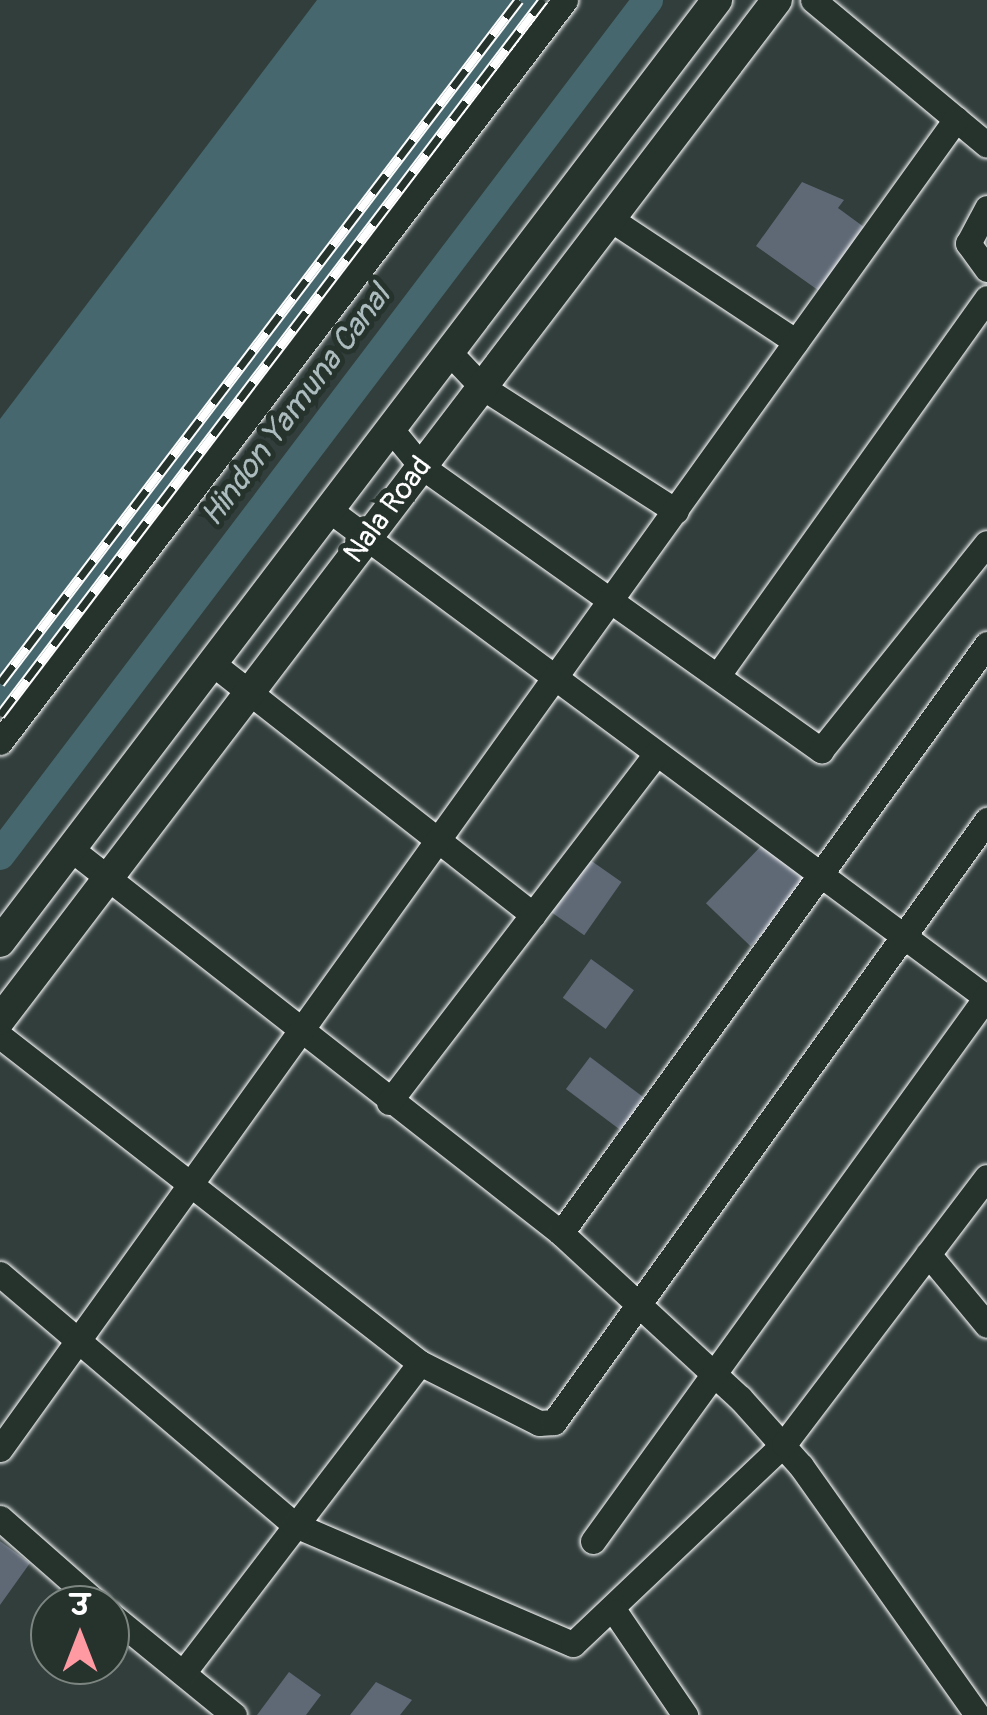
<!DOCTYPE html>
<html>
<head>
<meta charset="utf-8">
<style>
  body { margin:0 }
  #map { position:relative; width:987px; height:1715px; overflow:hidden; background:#313e3c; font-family:Pangolin,"Playpen Sans Deva",sans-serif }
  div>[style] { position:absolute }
  .water>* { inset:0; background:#46676d }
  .canal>* { height:30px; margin:-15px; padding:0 15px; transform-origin:15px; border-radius:15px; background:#46676d }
  .building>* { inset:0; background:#5f6976; transform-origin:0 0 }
  .roads { filter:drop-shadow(0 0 2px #fff) drop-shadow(0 0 2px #fff) }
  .minor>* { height:25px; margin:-12.5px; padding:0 12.5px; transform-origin:12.5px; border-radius:12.5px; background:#26332d }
  .tertiary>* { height:30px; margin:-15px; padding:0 15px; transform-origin:15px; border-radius:15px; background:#26332d }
  .rail>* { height:11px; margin-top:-5.5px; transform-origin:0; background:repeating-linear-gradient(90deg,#26332d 0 22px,#fff 0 44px); box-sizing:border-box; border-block:2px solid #fff }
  span { translate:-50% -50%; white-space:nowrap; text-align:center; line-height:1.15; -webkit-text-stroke:10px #26332d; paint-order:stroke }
  .street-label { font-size:30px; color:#fff }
  .water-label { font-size:32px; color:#acbbbd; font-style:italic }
  .north { position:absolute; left:30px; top:1585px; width:100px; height:100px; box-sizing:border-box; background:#26332d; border:2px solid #7d8581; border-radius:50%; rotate:0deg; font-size:28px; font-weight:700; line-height:40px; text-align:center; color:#fff }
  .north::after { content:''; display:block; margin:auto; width:35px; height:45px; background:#ff9aa2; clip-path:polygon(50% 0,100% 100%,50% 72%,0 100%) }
</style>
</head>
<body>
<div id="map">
  <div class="water">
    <div style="clip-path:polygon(317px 0,542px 0,0 712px,0 419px)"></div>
  </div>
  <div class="canal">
    <div style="left:0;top:855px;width:1073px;rotate:-52.84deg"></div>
  </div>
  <div class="building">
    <div style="clip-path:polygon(802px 182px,844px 200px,838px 208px,868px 230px,822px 293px,756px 246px)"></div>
    <div style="left:765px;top:842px;width:62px;height:85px;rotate:44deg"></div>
    <div style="left:583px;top:855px;width:47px;height:65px;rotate:35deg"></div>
    <div style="left:591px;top:959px;width:53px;height:48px;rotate:36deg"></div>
    <div style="left:590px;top:1057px;width:69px;height:40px;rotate:37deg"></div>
    <div style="clip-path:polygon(0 1541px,30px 1563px,0 1605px)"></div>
    <div style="clip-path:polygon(289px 1672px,321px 1695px,306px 1715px,257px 1715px)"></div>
    <div style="clip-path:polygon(376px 1682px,412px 1700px,400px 1715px,350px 1715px)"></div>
  </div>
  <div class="roads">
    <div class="minor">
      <div style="left:813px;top:0;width:226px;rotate:39.8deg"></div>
      <div style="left:987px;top:208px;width:40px;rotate:118deg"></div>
      <div style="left:968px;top:243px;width:32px;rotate:54deg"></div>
      <div style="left:609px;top:218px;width:224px;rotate:33.5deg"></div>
      <div style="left:448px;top:351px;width:50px;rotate:46.6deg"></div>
      <div style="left:482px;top:387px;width:230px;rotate:32.6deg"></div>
      <div style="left:390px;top:428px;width:49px;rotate:50.8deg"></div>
      <div style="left:421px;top:466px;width:491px;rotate:35.4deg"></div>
      <div style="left:821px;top:750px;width:265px;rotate:-51.3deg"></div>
      <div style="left:328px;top:509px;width:821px;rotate:36.58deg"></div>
      <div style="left:212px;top:663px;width:408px;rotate:38.1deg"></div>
      <div style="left:718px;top:675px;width:463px;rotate:-54.5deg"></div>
      <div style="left:0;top:742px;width:933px;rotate:-52.71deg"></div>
      <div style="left:71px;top:849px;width:623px;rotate:38.08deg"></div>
      <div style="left:561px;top:1233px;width:243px;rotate:42.7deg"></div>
      <div style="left:740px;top:1398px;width:91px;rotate:48.1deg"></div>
      <div style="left:801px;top:1466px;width:305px;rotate:54.7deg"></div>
      <div style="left:0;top:1036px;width:532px;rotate:37.9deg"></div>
      <div style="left:389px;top:1102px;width:439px;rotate:-52.5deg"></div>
      <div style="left:561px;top:1233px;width:727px;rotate:-54.12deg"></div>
      <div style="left:928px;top:1254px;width:92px;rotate:50.3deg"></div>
      <div style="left:0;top:1274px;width:387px;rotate:40.4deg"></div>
      <div style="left:295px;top:1525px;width:302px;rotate:23.2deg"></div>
      <div style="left:573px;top:1644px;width:291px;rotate:-43.5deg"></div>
      <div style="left:784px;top:1444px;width:335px;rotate:-52.8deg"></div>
      <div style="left:0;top:1449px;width:1638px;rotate:-54.29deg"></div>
      <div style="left:0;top:1518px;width:132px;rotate:41.3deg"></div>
      <div style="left:593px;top:1541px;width:673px;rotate:-54.14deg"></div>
      <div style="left:615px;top:1612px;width:125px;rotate:55.8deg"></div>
      <div style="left:110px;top:1614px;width:160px;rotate:39.2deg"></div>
      <div style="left:183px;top:1673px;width:390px;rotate:-52.6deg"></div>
      <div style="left:420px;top:1363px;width:133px;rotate:26.8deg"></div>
      <div style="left:539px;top:1423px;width:15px;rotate:-4deg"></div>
      <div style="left:554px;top:1422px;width:742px;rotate:-54.27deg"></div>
    </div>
    <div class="tertiary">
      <div style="left:0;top:942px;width:1184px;rotate:-52.72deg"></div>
      <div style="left:0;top:1020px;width:1282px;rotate:-52.7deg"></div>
    </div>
  </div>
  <div class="rail">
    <div style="left:0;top:683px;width:858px;rotate:-52.77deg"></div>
    <div style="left:0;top:715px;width:898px;rotate:-52.79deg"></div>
  </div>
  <div class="street-label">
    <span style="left:388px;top:510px;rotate:-53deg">Nala Road</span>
  </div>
  <div class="water-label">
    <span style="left:296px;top:406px;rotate:-53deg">Hindon Yamuna Canal</span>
  </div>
  <div class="north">उ</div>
</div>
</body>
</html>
